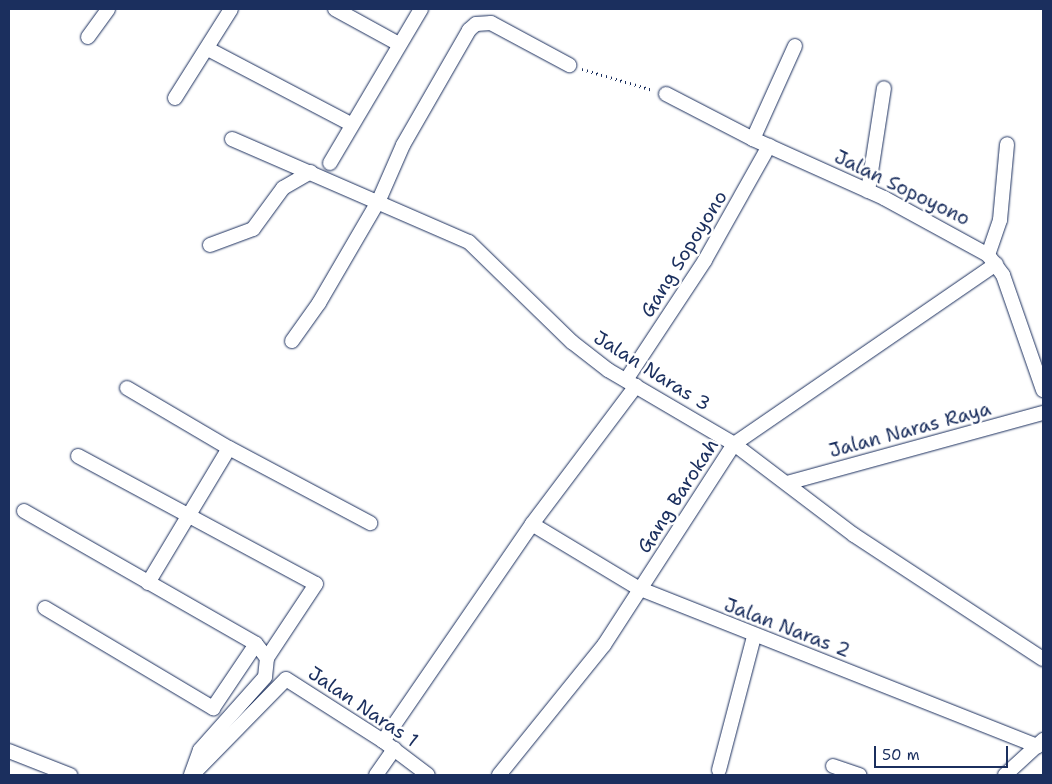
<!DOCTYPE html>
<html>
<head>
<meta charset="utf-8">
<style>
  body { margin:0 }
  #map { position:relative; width:1052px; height:784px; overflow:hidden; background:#fff; font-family:"Shantell Sans",sans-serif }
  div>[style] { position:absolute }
  .path>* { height:3px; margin-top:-1.5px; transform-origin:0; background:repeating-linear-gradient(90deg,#1b2f5e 0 1px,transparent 0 5px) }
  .roads { filter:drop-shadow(0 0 1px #1b2f5e) drop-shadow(0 0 1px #1b2f5e) }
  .street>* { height:14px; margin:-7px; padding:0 7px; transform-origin:7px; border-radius:7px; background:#fff }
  span { translate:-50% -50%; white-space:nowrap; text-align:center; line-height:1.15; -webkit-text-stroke:5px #fff; paint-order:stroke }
  .street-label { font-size:19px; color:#1b2f5e }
  .frame { position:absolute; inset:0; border:10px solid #1b2f5e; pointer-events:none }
  .scale { position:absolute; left:874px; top:746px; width:134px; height:22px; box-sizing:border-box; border:2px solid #1b2f5e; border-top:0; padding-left:6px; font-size:15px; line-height:18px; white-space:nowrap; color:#1b2f5e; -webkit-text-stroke:4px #fff; paint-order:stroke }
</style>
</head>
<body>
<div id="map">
  <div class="path">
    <div style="left:582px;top:69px;width:74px;rotate:16.5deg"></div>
  </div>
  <div class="roads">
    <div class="street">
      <div style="left:335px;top:9px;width:73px;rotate:28.7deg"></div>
      <div style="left:88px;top:37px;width:34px;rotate:-54deg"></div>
      <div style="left:208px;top:49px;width:161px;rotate:27.7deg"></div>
      <div style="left:666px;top:94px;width:98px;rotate:27.3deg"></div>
      <div style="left:753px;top:139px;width:144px;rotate:24.2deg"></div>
      <div style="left:884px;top:198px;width:119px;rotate:28.7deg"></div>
      <div style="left:988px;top:255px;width:25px;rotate:53deg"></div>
      <div style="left:1003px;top:275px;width:122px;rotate:70.8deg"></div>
      <div style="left:175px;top:98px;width:105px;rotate:-57.8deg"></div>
      <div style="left:232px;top:139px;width:258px;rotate:23.5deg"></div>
      <div style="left:469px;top:242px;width:144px;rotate:44.2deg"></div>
      <div style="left:572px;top:342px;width:46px;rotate:37.9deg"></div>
      <div style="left:608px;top:370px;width:146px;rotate:30.4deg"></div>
      <div style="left:734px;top:444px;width:151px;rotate:37.2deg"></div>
      <div style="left:854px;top:535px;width:226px;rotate:33.3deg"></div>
      <div style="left:753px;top:139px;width:102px;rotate:-65.7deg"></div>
      <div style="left:330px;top:163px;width:179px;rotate:-59.4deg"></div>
      <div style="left:868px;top:191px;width:104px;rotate:-81.2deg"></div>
      <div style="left:210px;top:245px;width:46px;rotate:-20.4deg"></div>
      <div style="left:253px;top:229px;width:51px;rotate:-53.8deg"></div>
      <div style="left:283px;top:188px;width:32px;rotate:-30deg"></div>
      <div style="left:988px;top:255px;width:37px;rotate:-71deg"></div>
      <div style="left:1000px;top:220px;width:76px;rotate:-84.7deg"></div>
      <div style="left:292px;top:341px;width:47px;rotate:-54.6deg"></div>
      <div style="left:319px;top:303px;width:119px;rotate:-59.8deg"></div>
      <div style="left:379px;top:200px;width:60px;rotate:-66.4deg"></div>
      <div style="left:403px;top:145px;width:133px;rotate:-60.1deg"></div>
      <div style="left:469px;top:30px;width:9px;rotate:-41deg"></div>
      <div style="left:476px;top:24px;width:15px;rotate:-4deg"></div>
      <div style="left:491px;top:23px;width:89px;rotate:28.3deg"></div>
      <div style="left:626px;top:380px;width:144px;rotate:-56.6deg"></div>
      <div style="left:705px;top:260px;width:131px;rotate:-60.7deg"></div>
      <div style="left:127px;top:388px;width:118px;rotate:30.5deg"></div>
      <div style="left:229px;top:448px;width:160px;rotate:28deg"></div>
      <div style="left:78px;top:456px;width:270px;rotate:28.3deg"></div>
      <div style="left:316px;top:584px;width:89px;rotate:123.5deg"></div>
      <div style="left:787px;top:483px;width:265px;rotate:-15.3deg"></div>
      <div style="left:24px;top:511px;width:267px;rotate:29.8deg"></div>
      <div style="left:256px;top:644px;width:18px;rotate:52deg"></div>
      <div style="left:267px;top:658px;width:19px;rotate:96deg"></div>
      <div style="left:265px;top:677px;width:98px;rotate:131.7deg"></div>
      <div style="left:200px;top:750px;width:27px;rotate:110deg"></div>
      <div style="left:532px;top:524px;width:124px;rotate:31.1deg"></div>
      <div style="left:638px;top:588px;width:430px;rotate:21.6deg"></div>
      <div style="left:148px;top:583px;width:157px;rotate:-59deg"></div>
      <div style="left:45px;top:608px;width:196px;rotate:30.8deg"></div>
      <div style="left:213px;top:708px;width:77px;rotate:-56.1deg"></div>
      <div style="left:383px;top:741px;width:263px;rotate:-55.5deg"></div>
      <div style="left:532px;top:524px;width:173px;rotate:-53deg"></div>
      <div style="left:9px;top:751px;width:66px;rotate:21.5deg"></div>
      <div style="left:833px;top:766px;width:28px;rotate:19deg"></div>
      <div style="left:719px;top:770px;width:138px;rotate:-75.3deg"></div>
      <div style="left:192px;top:775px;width:134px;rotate:-45.6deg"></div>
      <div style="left:286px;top:679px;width:115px;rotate:32.6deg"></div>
      <div style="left:383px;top:741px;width:56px;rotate:37.1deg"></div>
      <div style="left:376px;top:775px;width:32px;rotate:-55deg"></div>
      <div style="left:499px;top:775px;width:167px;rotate:-51.1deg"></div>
      <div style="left:604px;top:645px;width:239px;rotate:-57.1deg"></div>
      <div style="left:734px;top:444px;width:318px;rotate:-34.5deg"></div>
      <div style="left:1005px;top:775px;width:52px;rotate:-42.6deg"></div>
    </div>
  </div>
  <div class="street-label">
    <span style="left:902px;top:188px;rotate:26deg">Jalan Sopoyono</span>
    <span style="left:684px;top:254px;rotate:-58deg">Gang Sopoyono</span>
    <span style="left:652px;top:371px;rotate:32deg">Jalan Naras 3</span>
    <span style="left:910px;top:430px;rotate:-15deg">Jalan Naras Raya</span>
    <span style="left:678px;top:496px;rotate:-57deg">Gang Barokah</span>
    <span style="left:787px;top:628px;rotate:21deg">Jalan Naras 2</span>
    <span style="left:363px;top:707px;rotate:34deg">Jalan Naras 1</span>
  </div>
  <div class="frame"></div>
  <div class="scale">50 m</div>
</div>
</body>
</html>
